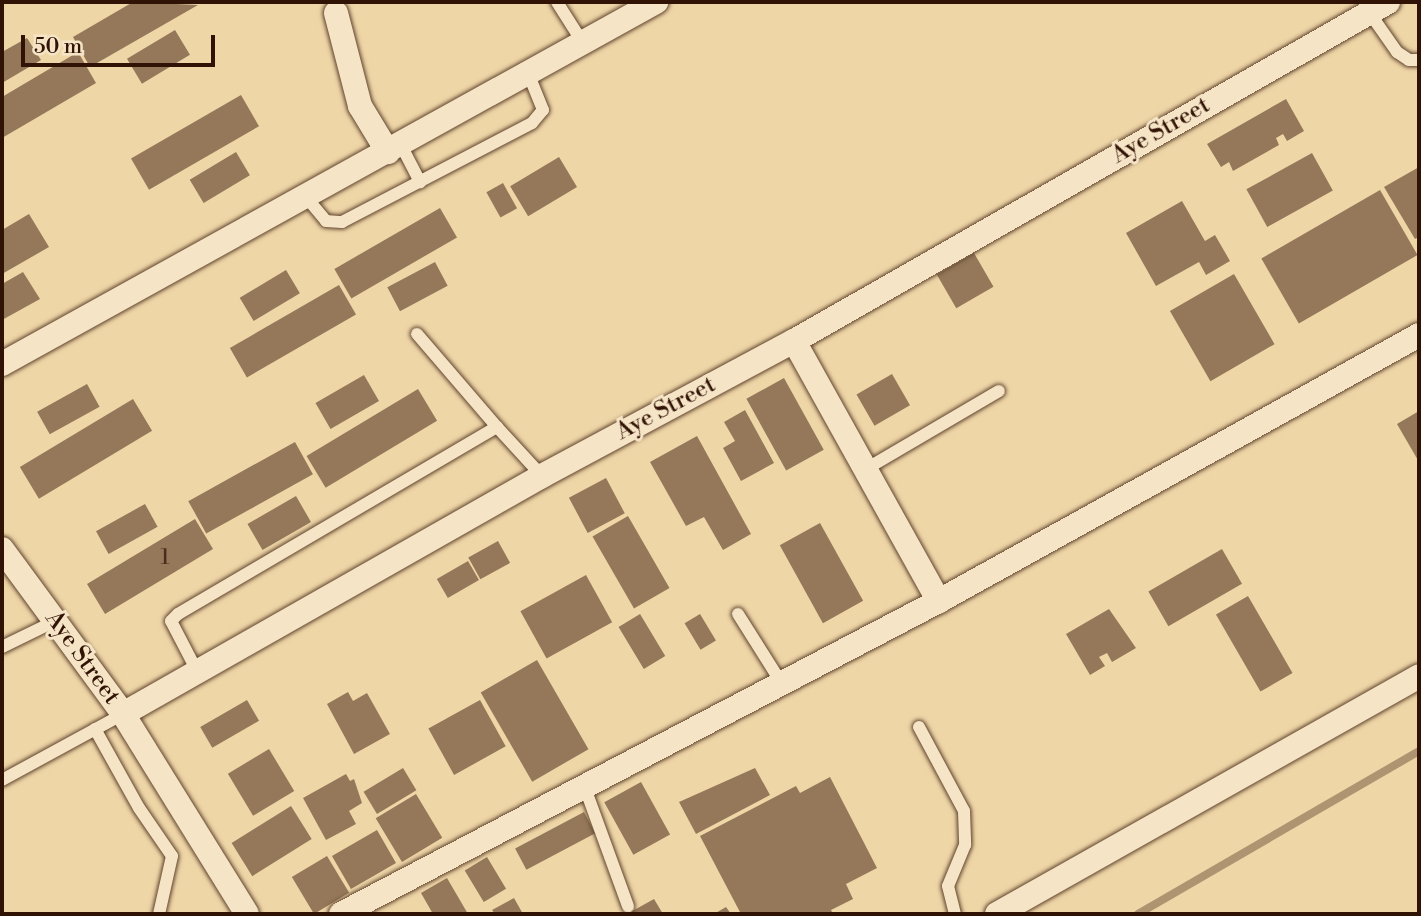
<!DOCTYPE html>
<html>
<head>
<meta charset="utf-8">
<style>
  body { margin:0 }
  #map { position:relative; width:1421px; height:916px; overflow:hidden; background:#efd6a7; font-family:"Libre Bodoni",serif }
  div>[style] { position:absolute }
  .stream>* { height:8px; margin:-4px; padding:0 4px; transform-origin:4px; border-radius:4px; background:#ae9470 }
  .building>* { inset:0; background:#947859; transform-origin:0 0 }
  .roads { filter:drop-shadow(0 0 2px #60442e) drop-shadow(0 0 2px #60442e) }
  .lane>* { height:12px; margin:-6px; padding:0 6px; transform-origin:6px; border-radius:6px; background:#f5e4c6 }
  .street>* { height:24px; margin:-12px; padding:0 12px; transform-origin:12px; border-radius:12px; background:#f5e4c6 }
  span { translate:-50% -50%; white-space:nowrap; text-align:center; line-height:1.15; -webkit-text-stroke:6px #f5e4c6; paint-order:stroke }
  .number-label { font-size:21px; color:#4a2c1a }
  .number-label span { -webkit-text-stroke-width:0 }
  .street-label { font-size:24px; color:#311305 }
  .frame { position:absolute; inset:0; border:4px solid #311305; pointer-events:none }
  .scale { position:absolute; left:21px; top:35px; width:194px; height:32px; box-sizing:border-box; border:4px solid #311305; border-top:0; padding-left:9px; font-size:21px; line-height:24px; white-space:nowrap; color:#311305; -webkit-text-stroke:5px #f5e4c6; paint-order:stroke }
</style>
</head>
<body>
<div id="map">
  <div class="stream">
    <div style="left:1138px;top:914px;width:325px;rotate:-30.1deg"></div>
  </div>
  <div class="building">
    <div style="clip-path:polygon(133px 2px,198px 5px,90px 67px,73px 37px)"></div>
    <div style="left:175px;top:30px;width:29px;height:56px;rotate:59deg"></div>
    <div style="clip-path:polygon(27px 38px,41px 60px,2px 83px,2px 52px)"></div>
    <div style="clip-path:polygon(78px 52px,96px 83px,2px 138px,2px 97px)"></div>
    <div style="left:241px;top:95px;width:36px;height:127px;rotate:60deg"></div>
    <div style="clip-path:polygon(1286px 99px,1304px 131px,1287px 141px,1283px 134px,1276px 138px,1279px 145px,1233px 171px,1229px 162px,1221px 167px,1207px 144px)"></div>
    <div style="left:236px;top:152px;width:27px;height:54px;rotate:59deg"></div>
    <div style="left:1312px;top:153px;width:43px;height:75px;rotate:61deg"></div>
    <div style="left:559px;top:157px;width:35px;height:57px;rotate:59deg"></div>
    <div style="clip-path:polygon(1419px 167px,1419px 237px,1415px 239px,1384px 187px)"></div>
    <div style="left:503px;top:183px;width:29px;height:19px;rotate:61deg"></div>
    <div style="left:1380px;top:190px;width:75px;height:137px;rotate:60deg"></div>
    <div style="clip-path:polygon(1182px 201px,1205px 241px,1215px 235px,1230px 261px,1206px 275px,1199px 262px,1156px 286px,1126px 233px)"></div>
    <div style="left:440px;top:208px;width:34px;height:122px;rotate:60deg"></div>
    <div style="clip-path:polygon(29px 214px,49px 247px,2px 274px,2px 230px)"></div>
    <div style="left:974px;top:253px;width:39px;height:43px;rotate:60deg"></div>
    <div style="left:435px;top:262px;width:27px;height:54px;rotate:62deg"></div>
    <div style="left:286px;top:270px;width:27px;height:54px;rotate:59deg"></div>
    <div style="clip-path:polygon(23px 272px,40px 299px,2px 320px,2px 284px)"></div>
    <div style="left:1234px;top:274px;width:81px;height:74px;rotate:60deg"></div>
    <div style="left:339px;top:285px;width:34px;height:126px;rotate:60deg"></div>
    <div style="left:892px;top:374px;width:36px;height:41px;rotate:60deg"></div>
    <div style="left:364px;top:375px;width:30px;height:56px;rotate:60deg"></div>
    <div style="left:784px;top:378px;width:82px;height:43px;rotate:61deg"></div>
    <div style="left:87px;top:384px;width:26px;height:57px;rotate:61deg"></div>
    <div style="left:418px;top:389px;width:37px;height:130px;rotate:59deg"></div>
    <div style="left:133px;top:399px;width:37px;height:132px;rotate:59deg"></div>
    <div style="clip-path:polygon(745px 410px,774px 463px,741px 481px,723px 448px,735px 441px,724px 422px)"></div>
    <div style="clip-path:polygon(1419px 411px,1419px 462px,1397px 424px)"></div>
    <div style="clip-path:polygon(697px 436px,751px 534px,723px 550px,704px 517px,686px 526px,650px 462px)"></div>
    <div style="left:295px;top:442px;width:37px;height:122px;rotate:61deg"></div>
    <div style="left:606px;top:478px;width:40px;height:42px;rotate:62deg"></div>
    <div style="left:296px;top:496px;width:30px;height:56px;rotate:60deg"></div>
    <div style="left:145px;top:504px;width:26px;height:56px;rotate:61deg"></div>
    <div style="left:628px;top:516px;width:83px;height:41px;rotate:60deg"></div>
    <div style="left:195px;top:519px;width:35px;height:126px;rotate:59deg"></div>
    <div style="left:820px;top:523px;width:89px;height:46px;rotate:61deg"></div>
    <div style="left:498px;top:541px;width:25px;height:34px;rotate:61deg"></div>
    <div style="left:1222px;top:549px;width:40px;height:85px;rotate:60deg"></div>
    <div style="left:468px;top:561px;width:22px;height:36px;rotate:60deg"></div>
    <div style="left:586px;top:575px;width:54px;height:75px;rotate:61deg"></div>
    <div style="left:1248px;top:596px;width:89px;height:37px;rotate:60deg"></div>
    <div style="clip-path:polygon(1109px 609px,1136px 648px,1112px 662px,1107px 653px,1099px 657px,1105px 666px,1090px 675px,1066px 634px)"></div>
    <div style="left:640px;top:614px;width:49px;height:25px;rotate:59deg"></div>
    <div style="left:700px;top:614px;width:31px;height:18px;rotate:59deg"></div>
    <div style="left:537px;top:660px;width:103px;height:65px;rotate:60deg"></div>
    <div style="clip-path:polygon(348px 692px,353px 701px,367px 693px,390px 734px,354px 754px,327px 704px)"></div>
    <div style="left:247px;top:700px;width:24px;height:54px;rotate:60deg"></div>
    <div style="left:480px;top:700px;width:53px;height:59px;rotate:61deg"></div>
    <div style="left:269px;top:749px;width:49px;height:48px;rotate:59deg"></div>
    <div style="left:403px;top:768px;width:26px;height:46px;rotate:59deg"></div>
    <div style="clip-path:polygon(755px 768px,770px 795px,696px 834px,679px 802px)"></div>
    <div style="clip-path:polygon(346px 774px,350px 781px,354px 779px,362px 803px,349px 811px,356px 824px,326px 840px,303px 798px)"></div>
    <div style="clip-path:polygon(830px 777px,877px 868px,846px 884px,853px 899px,831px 910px,833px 914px,741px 914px,700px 836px,796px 786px,800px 793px)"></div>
    <div style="left:641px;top:782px;width:60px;height:42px;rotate:61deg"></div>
    <div style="left:416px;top:794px;width:51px;height:47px;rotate:59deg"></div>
    <div style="left:291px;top:806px;width:39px;height:70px;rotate:58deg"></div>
    <div style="left:584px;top:812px;width:24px;height:78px;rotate:62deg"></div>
    <div style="left:377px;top:830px;width:38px;height:52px;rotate:60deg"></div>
    <div style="left:327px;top:856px;width:43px;height:41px;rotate:59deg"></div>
    <div style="left:487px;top:857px;width:37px;height:26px;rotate:59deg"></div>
    <div style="clip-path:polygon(447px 878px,468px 914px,433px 914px,421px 893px)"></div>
    <div style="clip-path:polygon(514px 898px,523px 914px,495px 914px,492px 910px)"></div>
    <div style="clip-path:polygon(654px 899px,663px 914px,627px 914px)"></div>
    <div style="clip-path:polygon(726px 907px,731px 914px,714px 914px)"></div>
  </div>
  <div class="roads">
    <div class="lane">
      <div style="left:557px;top:2px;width:49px;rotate:57.6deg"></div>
      <div style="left:1369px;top:12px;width:49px;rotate:55deg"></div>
      <div style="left:1397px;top:52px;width:14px;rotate:34deg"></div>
      <div style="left:1409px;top:60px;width:10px"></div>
      <div style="left:401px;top:145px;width:42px;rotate:62.8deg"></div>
      <div style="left:306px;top:197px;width:31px;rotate:50deg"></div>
      <div style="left:326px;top:221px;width:16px;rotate:4deg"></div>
      <div style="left:342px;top:222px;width:214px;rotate:-27.5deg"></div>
      <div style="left:532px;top:123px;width:17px;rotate:-50deg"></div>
      <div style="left:543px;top:110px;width:38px;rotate:-112deg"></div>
      <div style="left:417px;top:334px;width:123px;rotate:49.3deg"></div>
      <div style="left:866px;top:469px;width:154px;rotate:-30.4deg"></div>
      <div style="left:738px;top:614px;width:83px;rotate:57.8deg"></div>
      <div style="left:2px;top:647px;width:59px;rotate:-26.1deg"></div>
      <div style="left:197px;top:671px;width:56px;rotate:-117.5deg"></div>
      <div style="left:171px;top:621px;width:10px;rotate:-45deg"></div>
      <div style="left:178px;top:614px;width:370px;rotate:-30.4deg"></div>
      <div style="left:497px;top:427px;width:67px;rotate:47.4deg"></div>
      <div style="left:919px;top:727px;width:95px;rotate:61.8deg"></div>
      <div style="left:964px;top:811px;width:34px;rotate:88deg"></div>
      <div style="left:965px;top:845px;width:44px;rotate:112.5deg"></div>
      <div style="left:948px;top:886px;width:29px;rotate:76deg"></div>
      <div style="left:95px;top:729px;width:90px;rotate:60.9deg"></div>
      <div style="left:139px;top:808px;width:58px;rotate:55.5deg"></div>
      <div style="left:172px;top:856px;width:59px;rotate:102.6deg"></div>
      <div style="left:2px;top:780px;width:138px;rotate:-28.6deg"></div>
      <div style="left:585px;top:788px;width:126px;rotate:70deg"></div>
    </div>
    <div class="street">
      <div style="left:336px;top:13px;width:96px;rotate:75.5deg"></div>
      <div style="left:360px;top:106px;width:54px;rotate:58.7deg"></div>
      <div style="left:794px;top:341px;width:298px;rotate:60.9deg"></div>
      <div style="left:2px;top:364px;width:748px;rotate:-28.97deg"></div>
      <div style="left:2px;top:549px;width:205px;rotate:53.7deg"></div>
      <div style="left:123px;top:714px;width:482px;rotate:-29.6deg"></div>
      <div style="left:542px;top:476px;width:286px;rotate:-28.2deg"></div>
      <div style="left:794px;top:341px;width:684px;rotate:-29.71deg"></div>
      <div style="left:123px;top:714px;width:235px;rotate:58.2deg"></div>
      <div style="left:341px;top:914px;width:675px;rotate:-27.63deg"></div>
      <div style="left:939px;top:601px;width:549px;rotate:-28.99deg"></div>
      <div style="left:997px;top:914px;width:484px;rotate:-29.4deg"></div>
    </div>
  </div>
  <div class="number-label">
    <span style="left:165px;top:558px">1</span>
  </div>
  <div class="street-label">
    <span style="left:1161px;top:131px;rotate:-30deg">Aye Street</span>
    <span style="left:666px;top:409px;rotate:-28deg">Aye Street</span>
    <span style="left:82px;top:658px;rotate:54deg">Aye Street</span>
  </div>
  <div class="frame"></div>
  <div class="scale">50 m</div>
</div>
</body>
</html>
